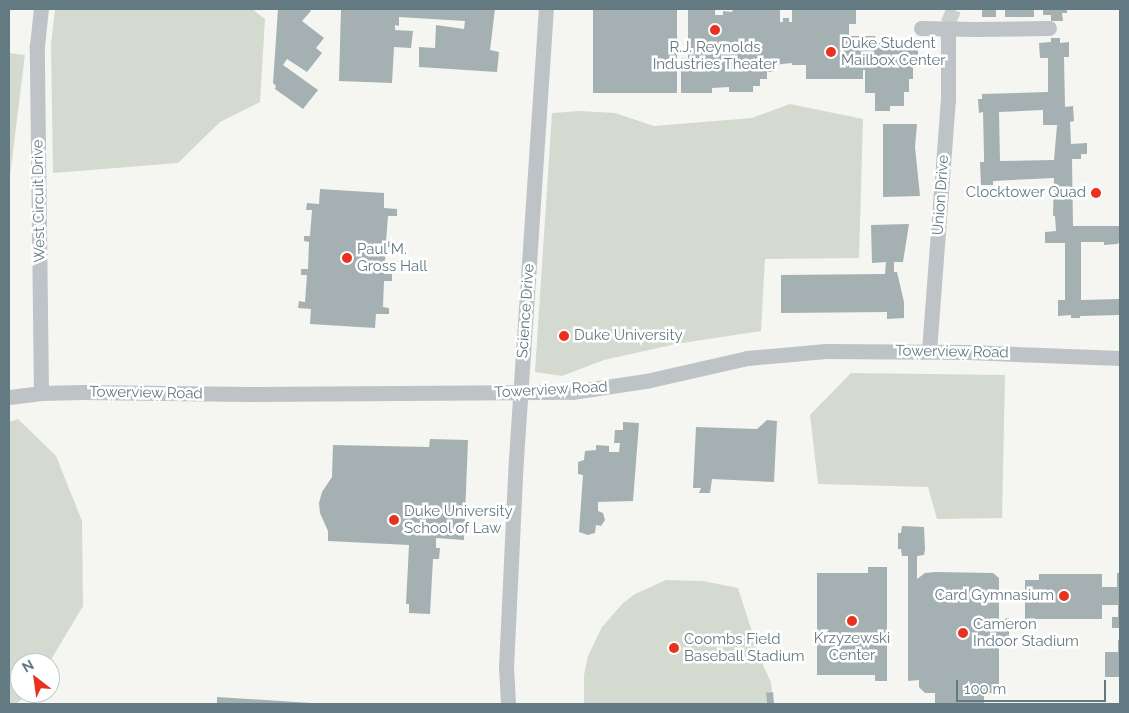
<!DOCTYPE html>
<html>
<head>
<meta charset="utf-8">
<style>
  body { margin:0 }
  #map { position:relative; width:1129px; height:713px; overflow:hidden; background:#f5f5f1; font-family:Raleway,sans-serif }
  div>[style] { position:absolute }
  .green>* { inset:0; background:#d5dad0; transform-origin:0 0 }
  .building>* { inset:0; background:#a5b0b3; transform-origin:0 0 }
  .minor-tunnel>* { height:15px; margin-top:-7.5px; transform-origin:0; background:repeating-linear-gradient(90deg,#c9d0d0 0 15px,transparent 0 23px) }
  .minor>* { height:15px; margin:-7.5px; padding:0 7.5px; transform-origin:7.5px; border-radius:7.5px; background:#bdc3c6 }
  .minor-bridge>* { height:15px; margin:-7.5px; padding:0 7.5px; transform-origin:7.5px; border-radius:7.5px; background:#bdc3c6 }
  .dots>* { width:14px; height:14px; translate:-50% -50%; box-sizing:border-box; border:2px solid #fff; border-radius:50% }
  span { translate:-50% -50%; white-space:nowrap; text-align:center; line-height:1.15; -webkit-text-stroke:5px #fff; paint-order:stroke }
  .poi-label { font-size:15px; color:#637a83 }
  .left { translate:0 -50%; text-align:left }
  .right { translate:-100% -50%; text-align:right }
  .street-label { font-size:15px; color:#637a83 }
  .frame { position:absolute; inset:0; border:10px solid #637a83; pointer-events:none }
  .north { position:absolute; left:10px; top:653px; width:50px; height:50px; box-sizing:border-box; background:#fff; border:1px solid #c1cacd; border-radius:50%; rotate:330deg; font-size:14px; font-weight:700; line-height:20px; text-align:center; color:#637a83 }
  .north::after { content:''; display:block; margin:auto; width:18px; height:22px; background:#e8321f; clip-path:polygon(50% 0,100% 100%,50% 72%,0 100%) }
  .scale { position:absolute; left:956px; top:680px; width:150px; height:22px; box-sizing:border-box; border:2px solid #637a83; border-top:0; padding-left:6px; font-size:15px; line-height:18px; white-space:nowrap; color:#637a83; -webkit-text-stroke:4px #fff; paint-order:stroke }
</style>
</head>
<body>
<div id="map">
  <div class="green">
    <div style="clip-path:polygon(55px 9px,252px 9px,265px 19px,260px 102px,220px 122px,178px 163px,53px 173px,51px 44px)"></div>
    <div style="left:9px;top:53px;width:16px;height:330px;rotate:7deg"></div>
    <div style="clip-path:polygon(790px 104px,863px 119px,859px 258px,765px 259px,761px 331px,676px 344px,604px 360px,562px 376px,535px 372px,552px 113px,580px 111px,615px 113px,654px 126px,752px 118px)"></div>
    <div style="clip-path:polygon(851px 373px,1005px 375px,1002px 518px,937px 519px,928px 487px,818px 484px,810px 415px)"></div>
    <div style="clip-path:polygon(18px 419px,56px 456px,82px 521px,83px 606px,49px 663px,20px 663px,20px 693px,29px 693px,16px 704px,9px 704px,9px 422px)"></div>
    <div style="clip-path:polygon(666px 580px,703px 581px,738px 588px,762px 663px,771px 682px,772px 691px,766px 693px,767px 704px,584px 704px,584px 675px,588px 656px,602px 627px,623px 603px,635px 594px)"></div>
  </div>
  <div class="building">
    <div style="clip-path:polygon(278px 9px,308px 9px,311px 11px,302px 21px,324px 38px,316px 48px,322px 53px,307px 72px,287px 59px,283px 65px,318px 90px,303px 109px,275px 89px,276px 86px,273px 83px)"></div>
    <div style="clip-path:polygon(341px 9px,495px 9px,490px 50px,499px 52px,497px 72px,419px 67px,419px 47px,435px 48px,436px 25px,464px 29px,465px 21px,399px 17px,399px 26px,395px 25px,395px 30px,413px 31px,411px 48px,394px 47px,392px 83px,339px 81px)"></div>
    <div style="left:593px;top:9px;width:84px;height:84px"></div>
    <div style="clip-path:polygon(688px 9px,715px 9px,715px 15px,723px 15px,723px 11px,732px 12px,733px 9px,780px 9px,780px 22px,783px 22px,783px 18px,789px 18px,789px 22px,792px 22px,792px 9px,856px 9px,856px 24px,849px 24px,849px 36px,875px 36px,875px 43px,890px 43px,890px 49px,918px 50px,918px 65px,913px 65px,913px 79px,909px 79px,909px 92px,904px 92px,904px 106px,890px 106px,890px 111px,875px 111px,875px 93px,865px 93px,865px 70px,863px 70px,863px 79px,806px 79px,806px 65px,792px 65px,792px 63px,773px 65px,774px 72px,767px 72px,767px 79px,760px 79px,760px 86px,753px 86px,753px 92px,729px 92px,729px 87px,712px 88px,712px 93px,681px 93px,681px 58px,688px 59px)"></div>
    <div style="left:982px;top:9px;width:14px;height:8px"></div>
    <div style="left:1005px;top:9px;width:29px;height:8px"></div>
    <div style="clip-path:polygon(1043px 9px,1067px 9px,1067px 13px,1062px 13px,1063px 21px,1051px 21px,1051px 15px,1043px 15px)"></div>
    <div style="clip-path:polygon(evenodd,1051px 38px,1060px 38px,1060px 43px,1069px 42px,1069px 57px,1064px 57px,1065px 107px,1073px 106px,1074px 121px,1070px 122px,1071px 144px,1087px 143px,1087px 154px,1081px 154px,1081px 159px,1072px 159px,1073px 226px,1120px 226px,1120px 242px,1117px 244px,1104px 245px,1104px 242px,1081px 242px,1081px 300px,1120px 299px,1120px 315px,1080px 316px,1080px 318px,1071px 318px,1071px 315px,1058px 316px,1058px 300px,1065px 300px,1065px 243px,1045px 243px,1045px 232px,1056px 231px,1055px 216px,1053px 216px,1054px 178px,993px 181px,993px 185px,981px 185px,980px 162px,984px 162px,984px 154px,983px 112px,979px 113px,978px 99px,982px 99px,982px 94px,1048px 92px,1048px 58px,1040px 58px,1039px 43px,1051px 42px,1051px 38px,1043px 110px,1043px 125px,1057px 125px,1054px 160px,1000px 161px,999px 112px,1043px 110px)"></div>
    <div style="clip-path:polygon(883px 124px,917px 124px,915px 147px,920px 196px,883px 197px)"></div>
    <div style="clip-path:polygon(320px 189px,384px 193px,384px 208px,397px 209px,397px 216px,388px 216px,386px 241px,395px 242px,394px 247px,386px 247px,384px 274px,392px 274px,392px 281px,384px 281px,383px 307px,389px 308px,389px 314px,376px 314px,375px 328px,310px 324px,311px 309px,298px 308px,299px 301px,305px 302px,307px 275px,301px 275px,301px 269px,308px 269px,309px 242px,304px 241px,304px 236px,310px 236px,312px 210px,306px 210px,307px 203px,319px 204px)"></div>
    <div style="clip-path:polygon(909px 224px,903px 262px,894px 262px,894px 272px,897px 272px,904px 302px,904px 318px,887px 319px,887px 312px,781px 313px,781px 275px,885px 274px,886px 262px,872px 263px,871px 225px)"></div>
    <div style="clip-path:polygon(767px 420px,777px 421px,774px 482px,712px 479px,710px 493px,699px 493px,701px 488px,693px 488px,696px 427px,757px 429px)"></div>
    <div style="clip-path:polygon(623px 422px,639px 423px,633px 501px,598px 502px,598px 511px,603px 513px,605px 520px,601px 526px,596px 525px,595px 533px,588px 535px,579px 532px,583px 475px,578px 474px,578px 462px,584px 460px,585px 451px,596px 450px,596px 445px,609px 446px,609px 452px,619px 452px,620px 443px,614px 443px,615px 430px,623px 430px)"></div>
    <div style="clip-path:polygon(430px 439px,468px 440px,464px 540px,436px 538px,436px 548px,440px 548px,439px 559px,433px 559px,430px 614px,409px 613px,409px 604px,406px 604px,409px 545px,328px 541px,328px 531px,320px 513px,319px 503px,322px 492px,332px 477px,333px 445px,429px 447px)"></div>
    <div style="clip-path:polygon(902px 526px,924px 527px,925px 549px,924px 555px,917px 556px,917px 579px,925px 573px,935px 572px,993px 573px,999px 578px,999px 620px,1009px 618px,1009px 647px,999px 645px,999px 687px,994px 693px,984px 693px,984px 704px,935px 704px,935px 693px,925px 693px,919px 687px,919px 680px,908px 681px,908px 556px,902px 556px,901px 549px,898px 549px,898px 533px,901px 533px)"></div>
    <div style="clip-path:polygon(868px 567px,887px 567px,887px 681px,875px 681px,875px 675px,817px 675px,817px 573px,868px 573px)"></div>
    <div style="clip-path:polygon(1117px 573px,1120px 573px,1120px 628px,1112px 628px,1112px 617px,1118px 617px,1118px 605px,1102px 605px,1102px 619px,1025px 619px,1025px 580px,1039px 580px,1039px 574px,1102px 574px,1102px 587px,1117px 587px)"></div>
    <div style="clip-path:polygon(1118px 640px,1120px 640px,1120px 677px,1105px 677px,1105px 652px,1118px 652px)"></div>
    <div style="left:773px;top:692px;width:12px;height:7px;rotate:85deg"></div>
    <div style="clip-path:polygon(217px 697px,311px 703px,311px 704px,217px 704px)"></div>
  </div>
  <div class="minor-tunnel">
    <div style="left:948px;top:38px;width:15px;rotate:-90deg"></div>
    <div style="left:948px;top:23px;width:15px;rotate:-67deg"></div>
  </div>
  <div class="minor">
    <div style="left:976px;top:29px;width:73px;rotate:-0.8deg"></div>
    <div style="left:929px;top:351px;width:252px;rotate:-85.7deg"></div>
    <div style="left:948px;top:100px;width:62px;rotate:-90deg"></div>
    <div style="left:41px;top:393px;width:347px;rotate:-90.7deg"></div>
    <div style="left:37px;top:46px;width:37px;rotate:-84deg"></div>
    <div style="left:9px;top:397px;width:32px;rotate:-7deg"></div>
    <div style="left:41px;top:393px;width:42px;rotate:-1.4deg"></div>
    <div style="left:83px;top:392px;width:166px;rotate:0.7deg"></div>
    <div style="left:249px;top:394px;width:323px;rotate:-0.4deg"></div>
    <div style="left:572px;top:392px;width:75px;rotate:-8.5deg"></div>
    <div style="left:646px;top:381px;width:104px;rotate:-12.8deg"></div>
    <div style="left:747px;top:358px;width:79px;rotate:-5.1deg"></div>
    <div style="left:826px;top:351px;width:142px;rotate:0.4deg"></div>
    <div style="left:968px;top:352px;width:152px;rotate:2.3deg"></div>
    <div style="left:508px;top:704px;width:36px;rotate:-93deg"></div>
    <div style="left:506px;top:668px;width:209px;rotate:-87.3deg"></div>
    <div style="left:516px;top:459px;width:451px;rotate:-86.2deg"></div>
  </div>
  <div class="minor-bridge">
    <div style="left:921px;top:28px;width:55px;rotate:1deg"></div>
  </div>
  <div class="dots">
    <div style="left:715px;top:30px;background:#e8321f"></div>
    <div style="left:831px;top:52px;background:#e8321f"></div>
    <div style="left:1096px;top:193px;background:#e8321f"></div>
    <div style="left:347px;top:258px;background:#e8321f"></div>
    <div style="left:564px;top:336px;background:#e8321f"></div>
    <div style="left:394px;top:520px;background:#e8321f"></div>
    <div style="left:1064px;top:596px;background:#e8321f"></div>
    <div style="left:852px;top:621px;background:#e8321f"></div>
    <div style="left:963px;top:633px;background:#e8321f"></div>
    <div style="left:674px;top:648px;background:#e8321f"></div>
  </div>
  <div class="poi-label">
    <span class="left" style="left:841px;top:52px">Duke Student<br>Mailbox Center</span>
    <span style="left:715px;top:56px">R.J. Reynolds<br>Industries Theater</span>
    <span class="right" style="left:1086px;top:193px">Clocktower Quad</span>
    <span class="left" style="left:357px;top:258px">Paul M.<br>Gross Hall</span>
    <span class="left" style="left:574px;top:336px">Duke University</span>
    <span class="left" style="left:404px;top:520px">Duke University<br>School of Law</span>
    <span class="right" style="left:1054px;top:596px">Card Gymnasium</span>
    <span class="left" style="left:973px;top:633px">Cameron<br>Indoor Stadium</span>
    <span style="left:852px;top:647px">Krzyzewski<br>Center</span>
    <span class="left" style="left:684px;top:648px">Coombs Field<br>Baseball Stadium</span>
  </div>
  <div class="street-label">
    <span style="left:941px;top:195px;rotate:-86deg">Union Drive</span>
    <span style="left:39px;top:201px;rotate:-91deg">West Circuit Drive</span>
    <span style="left:526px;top:311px;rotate:-86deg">Science Drive</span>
    <span style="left:952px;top:352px;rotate:1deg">Towerview Road</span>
    <span style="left:551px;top:390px;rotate:-3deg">Towerview Road</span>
    <span style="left:146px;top:393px;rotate:1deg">Towerview Road</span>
  </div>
  <div class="frame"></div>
  <div class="north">N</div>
  <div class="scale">100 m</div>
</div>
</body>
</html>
